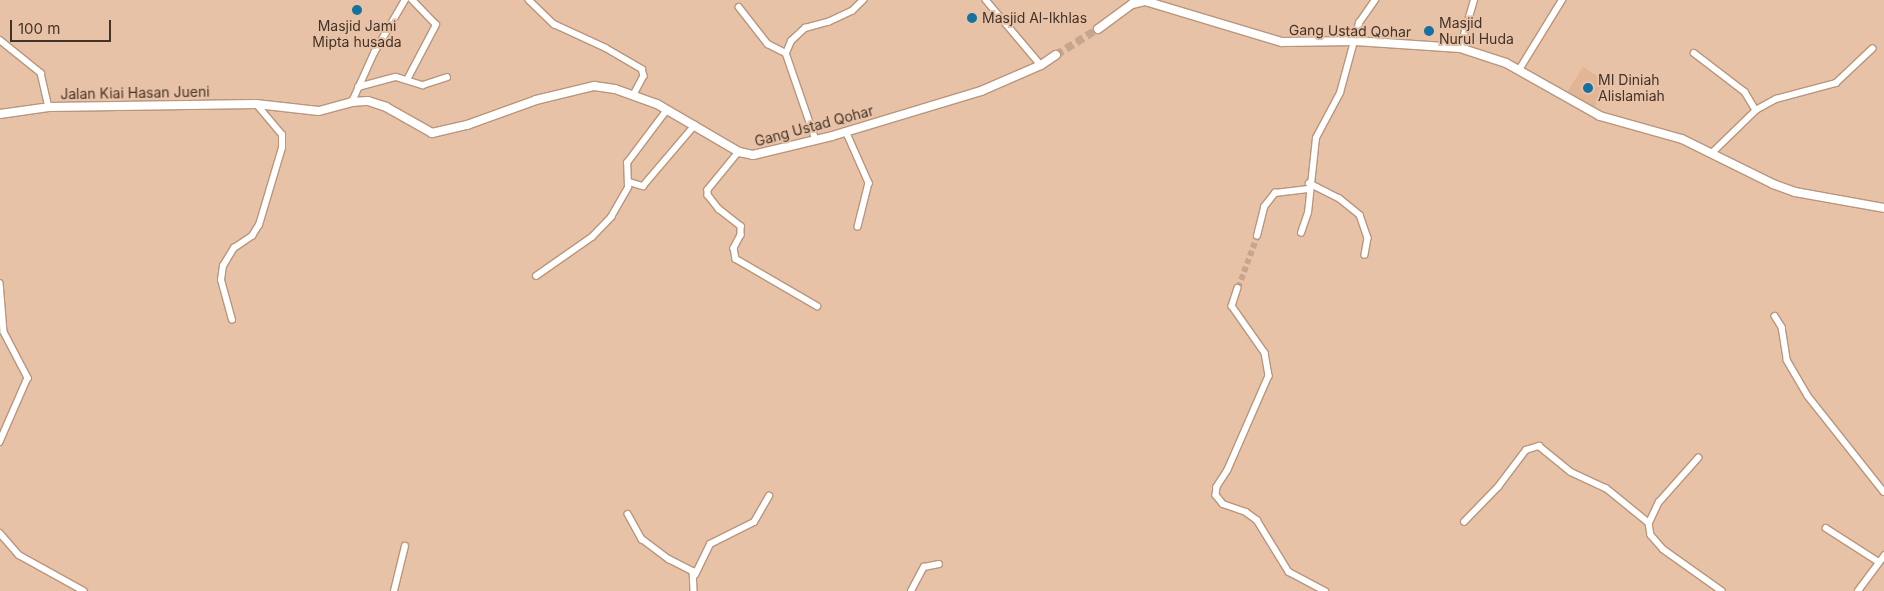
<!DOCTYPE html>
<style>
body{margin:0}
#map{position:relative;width:1884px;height:591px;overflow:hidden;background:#e8c2a7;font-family:Inter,sans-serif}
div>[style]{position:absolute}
.built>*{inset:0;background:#e1b595;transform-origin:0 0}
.minor-tunnel>*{height:5.5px;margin-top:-2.75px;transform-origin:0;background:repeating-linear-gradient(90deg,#c7a58e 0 5.5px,transparent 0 8.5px)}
.tertiary-tunnel>*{height:8px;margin-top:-4px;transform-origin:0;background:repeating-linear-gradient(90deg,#c7a58e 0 8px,transparent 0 12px)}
.roads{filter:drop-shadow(1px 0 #b9957b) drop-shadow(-1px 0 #b9957b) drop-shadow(0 1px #b9957b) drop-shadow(0 -1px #b9957b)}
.minor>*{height:5.5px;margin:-2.75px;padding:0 2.75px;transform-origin:2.75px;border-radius:2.75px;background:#fff}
.tertiary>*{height:8px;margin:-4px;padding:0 4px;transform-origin:4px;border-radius:4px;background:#fff}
.dots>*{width:14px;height:14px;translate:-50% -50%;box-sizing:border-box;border:2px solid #e8c2a7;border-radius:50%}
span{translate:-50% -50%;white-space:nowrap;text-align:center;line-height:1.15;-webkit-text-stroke:4px #e8c2a7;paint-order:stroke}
.poi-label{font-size:14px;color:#423328}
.left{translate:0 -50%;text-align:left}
.street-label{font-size:14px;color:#423328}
.scale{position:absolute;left:10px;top:20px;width:101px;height:22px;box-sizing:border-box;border:2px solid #423328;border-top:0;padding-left:6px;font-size:15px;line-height:18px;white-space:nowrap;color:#423328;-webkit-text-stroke:4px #e8c2a7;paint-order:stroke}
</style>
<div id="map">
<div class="built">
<i style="left:1583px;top:67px;width:31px;height:29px;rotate:32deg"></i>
</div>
<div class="minor-tunnel">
<i style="left:1238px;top:288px;width:55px;rotate:-69.9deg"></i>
</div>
<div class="tertiary-tunnel">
<i style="left:1056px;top:55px;width:49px;rotate:-31.8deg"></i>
</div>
<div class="roads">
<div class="minor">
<i style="left:529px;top:0;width:35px;rotate:44deg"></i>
<i style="left:554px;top:24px;width:57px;rotate:24.8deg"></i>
<i style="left:606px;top:48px;width:42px;rotate:30.3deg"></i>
<i style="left:642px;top:69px;width:7px;rotate:74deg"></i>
<i style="left:644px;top:76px;width:21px;rotate:118deg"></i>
<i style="left:986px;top:0;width:85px;rotate:49.8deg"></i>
<i style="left:739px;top:7px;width:47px;rotate:51.9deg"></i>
<i style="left:768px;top:44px;width:20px;rotate:27deg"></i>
<i style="left:786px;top:53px;width:92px;rotate:71deg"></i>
<i style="left:0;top:40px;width:53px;rotate:38.8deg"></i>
<i style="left:41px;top:73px;width:35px;rotate:77deg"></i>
<i style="left:1460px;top:48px;width:50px;rotate:-73.7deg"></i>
<i style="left:786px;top:53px;width:13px;rotate:-67deg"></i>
<i style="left:791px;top:41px;width:19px;rotate:-43deg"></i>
<i style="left:805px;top:28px;width:24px;rotate:-15deg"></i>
<i style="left:828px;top:22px;width:26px;rotate:-25deg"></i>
<i style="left:852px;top:11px;width:16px;rotate:-45deg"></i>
<i style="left:1694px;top:53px;width:64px;rotate:37.4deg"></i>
<i style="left:1745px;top:92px;width:21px;rotate:59deg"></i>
<i style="left:1519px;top:70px;width:82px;rotate:-58.4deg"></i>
<i style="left:408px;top:78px;width:60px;rotate:-62.2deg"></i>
<i style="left:436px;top:25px;width:35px;rotate:-134deg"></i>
<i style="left:358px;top:87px;width:39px;rotate:-15deg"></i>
<i style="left:396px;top:77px;width:28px;rotate:17deg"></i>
<i style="left:423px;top:85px;width:25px;rotate:-18deg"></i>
<i style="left:352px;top:102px;width:54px;rotate:-65.8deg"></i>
<i style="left:374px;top:53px;width:61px;rotate:-59.7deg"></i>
<i style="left:846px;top:131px;width:57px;rotate:66.1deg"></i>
<i style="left:869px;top:183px;width:45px;rotate:104deg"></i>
<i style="left:739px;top:152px;width:49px;rotate:129.2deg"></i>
<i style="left:708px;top:190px;width:5px;rotate:90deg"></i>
<i style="left:708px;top:195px;width:18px;rotate:52deg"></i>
<i style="left:719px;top:209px;width:28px;rotate:38deg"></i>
<i style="left:741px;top:226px;width:9px;rotate:90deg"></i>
<i style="left:741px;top:235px;width:15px;rotate:118deg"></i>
<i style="left:734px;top:248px;width:11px;rotate:80deg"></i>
<i style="left:736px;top:259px;width:94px;rotate:30.1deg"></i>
<i style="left:1712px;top:153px;width:62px;rotate:-44.3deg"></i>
<i style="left:1756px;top:110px;width:23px;rotate:-29deg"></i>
<i style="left:1776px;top:99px;width:62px;rotate:-14.9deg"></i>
<i style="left:1836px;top:83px;width:50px;rotate:-43.4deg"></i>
<i style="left:629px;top:182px;width:15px;rotate:16deg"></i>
<i style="left:643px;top:186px;width:80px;rotate:-49.6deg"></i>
<i style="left:1309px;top:183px;width:34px;rotate:27deg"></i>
<i style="left:1339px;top:198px;width:27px;rotate:39deg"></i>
<i style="left:1360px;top:215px;width:24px;rotate:71deg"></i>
<i style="left:1368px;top:238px;width:17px;rotate:100deg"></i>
<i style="left:1301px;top:233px;width:21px;rotate:-71deg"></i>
<i style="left:1308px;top:213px;width:75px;rotate:-83.9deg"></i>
<i style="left:1316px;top:138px;width:51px;rotate:-61.9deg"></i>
<i style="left:1340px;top:93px;width:73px;rotate:-74.8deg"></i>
<i style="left:1359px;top:23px;width:28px;rotate:-55deg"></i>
<i style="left:1257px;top:236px;width:30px;rotate:-76deg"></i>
<i style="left:1264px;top:207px;width:18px;rotate:-52deg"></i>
<i style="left:1275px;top:193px;width:33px;rotate:-7deg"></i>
<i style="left:536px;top:276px;width:68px;rotate:-34.9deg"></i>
<i style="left:592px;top:237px;width:28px;rotate:-46deg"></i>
<i style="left:611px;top:217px;width:34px;rotate:-60deg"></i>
<i style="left:628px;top:187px;width:24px;rotate:-92deg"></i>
<i style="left:627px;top:163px;width:66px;rotate:-53deg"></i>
<i style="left:0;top:283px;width:49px;rotate:85.3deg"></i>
<i style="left:4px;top:332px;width:52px;rotate:62.4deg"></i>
<i style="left:28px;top:378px;width:70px;rotate:113.6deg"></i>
<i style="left:1238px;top:288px;width:19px;rotate:108deg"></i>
<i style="left:1232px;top:306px;width:57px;rotate:54.9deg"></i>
<i style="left:1265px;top:353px;width:23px;rotate:80deg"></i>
<i style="left:1269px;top:376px;width:103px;rotate:113.6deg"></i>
<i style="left:1228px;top:470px;width:20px;rotate:123deg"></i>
<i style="left:1217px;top:487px;width:8px;rotate:97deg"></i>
<i style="left:1216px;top:495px;width:11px;rotate:52deg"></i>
<i style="left:1223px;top:504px;width:24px;rotate:19deg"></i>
<i style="left:1246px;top:512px;width:14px;rotate:36deg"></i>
<i style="left:1257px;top:520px;width:61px;rotate:58.4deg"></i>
<i style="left:1289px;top:572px;width:41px;rotate:27.8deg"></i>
<i style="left:1775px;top:316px;width:13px;rotate:58deg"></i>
<i style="left:1782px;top:327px;width:33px;rotate:81deg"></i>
<i style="left:1787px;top:360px;width:42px;rotate:59.7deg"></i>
<i style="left:1808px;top:396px;width:122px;rotate:51.6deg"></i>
<i style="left:232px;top:320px;width:41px;rotate:-105.4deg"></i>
<i style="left:221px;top:280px;width:14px;rotate:-82deg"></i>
<i style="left:223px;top:266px;width:21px;rotate:-59deg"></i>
<i style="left:234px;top:248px;width:22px;rotate:-34deg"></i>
<i style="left:252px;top:236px;width:13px;rotate:-58deg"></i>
<i style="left:259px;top:225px;width:80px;rotate:-73.4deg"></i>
<i style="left:282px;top:148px;width:13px;rotate:-90deg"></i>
<i style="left:282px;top:135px;width:40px;rotate:-130deg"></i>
<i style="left:628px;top:514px;width:29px;rotate:61deg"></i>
<i style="left:642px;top:539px;width:34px;rotate:37deg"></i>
<i style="left:669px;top:559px;width:27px;rotate:27deg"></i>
<i style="left:693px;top:571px;width:20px;rotate:87deg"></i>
<i style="left:1464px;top:522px;width:49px;rotate:-45.8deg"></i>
<i style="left:1498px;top:487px;width:46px;rotate:-52.9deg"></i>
<i style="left:1526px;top:450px;width:14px;rotate:-17deg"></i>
<i style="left:1539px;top:446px;width:41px;rotate:39.1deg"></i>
<i style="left:1571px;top:472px;width:38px;rotate:25deg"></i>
<i style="left:1606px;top:488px;width:55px;rotate:39.1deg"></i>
<i style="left:1649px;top:523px;width:12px;rotate:81deg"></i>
<i style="left:1651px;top:535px;width:18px;rotate:49deg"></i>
<i style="left:1663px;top:549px;width:72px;rotate:35.4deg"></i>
<i style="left:1649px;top:523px;width:23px;rotate:-65deg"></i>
<i style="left:1659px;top:502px;width:59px;rotate:-48.4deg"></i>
<i style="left:1826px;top:528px;width:63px;rotate:32.7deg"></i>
<i style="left:0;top:533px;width:29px;rotate:49deg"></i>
<i style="left:19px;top:555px;width:74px;rotate:29deg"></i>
<i style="left:695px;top:575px;width:34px;rotate:-64deg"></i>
<i style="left:710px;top:544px;width:49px;rotate:-26.6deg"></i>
<i style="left:754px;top:522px;width:30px;rotate:-60deg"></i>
<i style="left:394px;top:591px;width:46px;rotate:-76.3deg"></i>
<i style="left:911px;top:591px;width:27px;rotate:-62deg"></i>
<i style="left:924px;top:567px;width:15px;rotate:-11deg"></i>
<i style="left:1858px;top:591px;width:44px;rotate:-53.4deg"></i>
</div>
<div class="tertiary">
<i style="left:1098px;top:29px;width:42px;rotate:-36.3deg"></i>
<i style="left:1132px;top:4px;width:13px;rotate:-13deg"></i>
<i style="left:1145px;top:1px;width:143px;rotate:16.7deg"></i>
<i style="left:1282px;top:42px;width:73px;rotate:-0.8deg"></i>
<i style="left:1355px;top:41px;width:105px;rotate:3.8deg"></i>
<i style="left:1460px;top:48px;width:48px;rotate:18.1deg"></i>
<i style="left:1506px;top:63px;width:108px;rotate:29.4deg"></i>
<i style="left:1600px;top:116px;width:85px;rotate:15.7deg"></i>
<i style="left:1682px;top:139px;width:102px;rotate:26.3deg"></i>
<i style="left:1773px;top:184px;width:23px;rotate:20deg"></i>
<i style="left:1795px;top:192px;width:90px;rotate:10.2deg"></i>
<i style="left:0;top:114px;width:49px;rotate:-8.1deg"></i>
<i style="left:49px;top:107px;width:207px;rotate:-0.8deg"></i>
<i style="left:256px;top:104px;width:63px;rotate:6.3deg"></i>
<i style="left:319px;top:111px;width:34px;rotate:-15deg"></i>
<i style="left:352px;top:102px;width:16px;rotate:-4deg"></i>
<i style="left:368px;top:101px;width:19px;rotate:18deg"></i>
<i style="left:386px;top:107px;width:53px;rotate:29.5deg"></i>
<i style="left:432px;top:133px;width:36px;rotate:-13deg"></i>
<i style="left:467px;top:125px;width:73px;rotate:-19.9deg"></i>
<i style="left:536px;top:100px;width:60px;rotate:-13.6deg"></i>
<i style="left:594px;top:86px;width:21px;rotate:8deg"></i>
<i style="left:615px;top:89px;width:45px;rotate:19.7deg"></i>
<i style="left:657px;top:104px;width:95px;rotate:30.3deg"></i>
<i style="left:739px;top:152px;width:14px;rotate:12deg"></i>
<i style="left:753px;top:155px;width:81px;rotate:-13.5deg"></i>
<i style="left:832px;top:136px;width:156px;rotate:-16.8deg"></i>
<i style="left:981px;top:91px;width:65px;rotate:-23.4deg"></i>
<i style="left:1041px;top:65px;width:18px;rotate:-34deg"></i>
</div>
</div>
<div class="dots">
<i style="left:357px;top:10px;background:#1571a0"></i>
<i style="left:972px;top:18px;background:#1571a0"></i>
<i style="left:1429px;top:31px;background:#1571a0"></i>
<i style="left:1588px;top:88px;background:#1571a0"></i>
</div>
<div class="poi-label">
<span class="left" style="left:982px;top:18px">Masjid Al-Ikhlas</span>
<span class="left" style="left:1439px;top:31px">Masjid<br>Nurul Huda</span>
<span style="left:357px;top:34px">Masjid Jami<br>Mipta husada</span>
<span class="left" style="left:1598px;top:88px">MI Diniah<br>Alislamiah</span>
</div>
<div class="street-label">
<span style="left:1350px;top:31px;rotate:1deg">Gang Ustad Qohar</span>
<span style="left:135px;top:93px;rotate:-1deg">Jalan Kiai Hasan Jueni</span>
<span style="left:814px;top:126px;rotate:-15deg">Gang Ustad Qohar</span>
</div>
<div class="scale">100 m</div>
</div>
